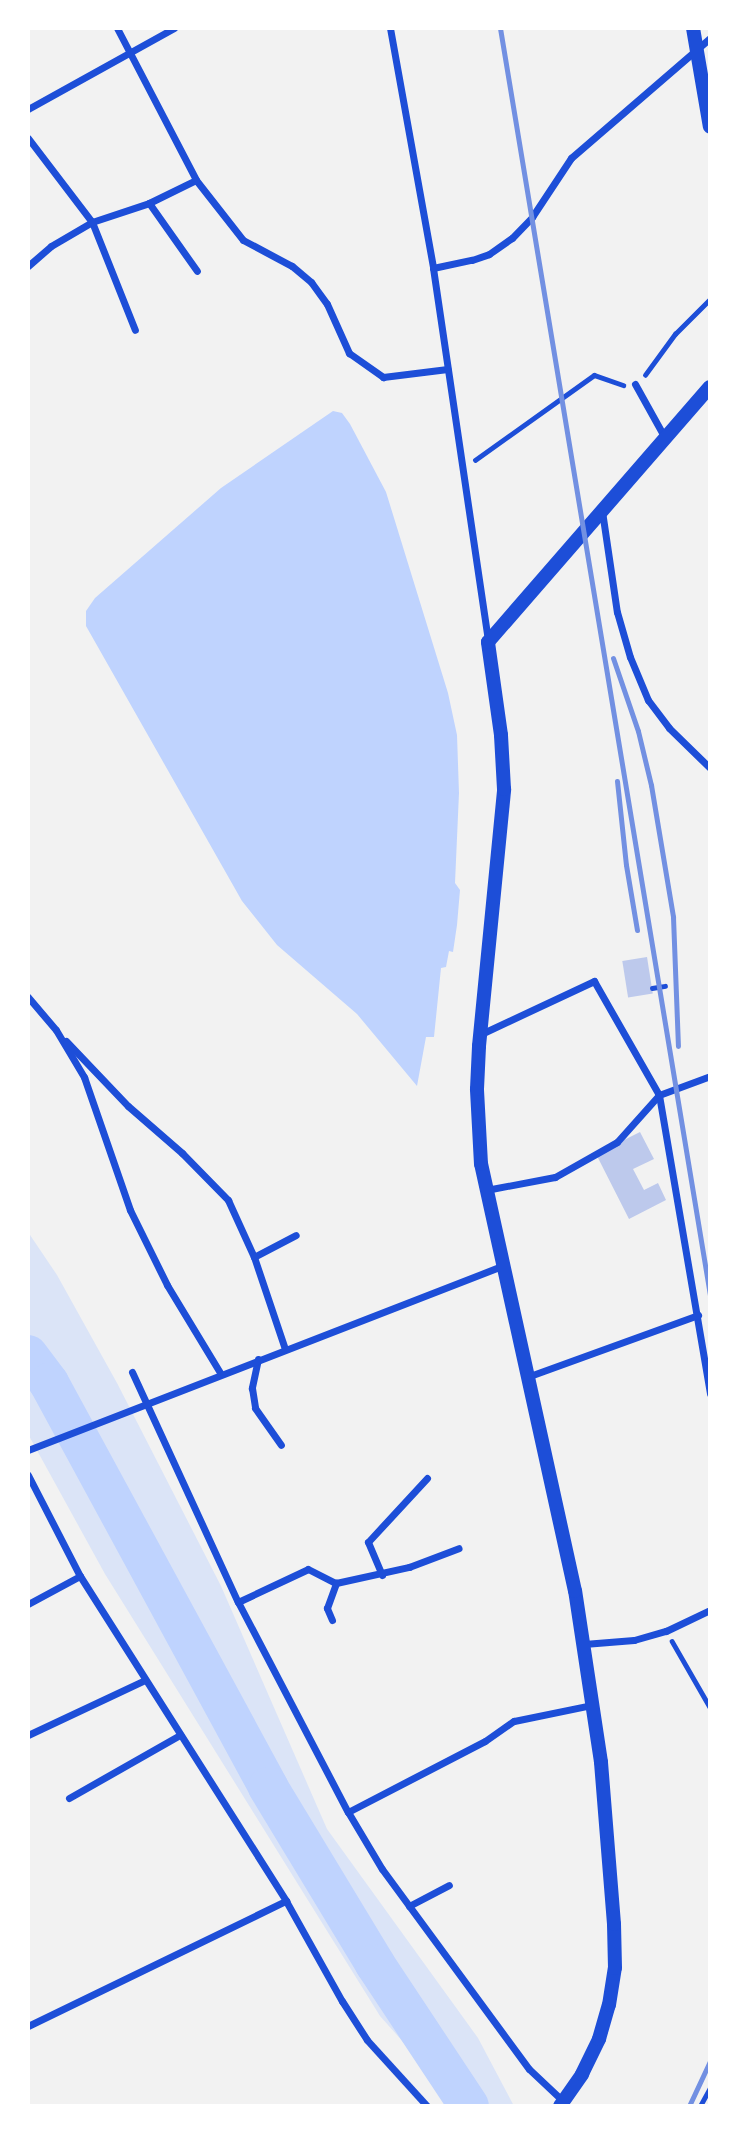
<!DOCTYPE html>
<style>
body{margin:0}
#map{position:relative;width:738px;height:2134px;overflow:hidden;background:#f2f2f2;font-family:"PT Sans Narrow",sans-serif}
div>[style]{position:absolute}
.green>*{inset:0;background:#dbe4f7}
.water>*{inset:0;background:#bfd3fe}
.river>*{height:40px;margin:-20px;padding:0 20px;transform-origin:20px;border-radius:20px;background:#bfd3fe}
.building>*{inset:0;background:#bdc9ec;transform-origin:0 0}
.path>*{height:4.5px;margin:-2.25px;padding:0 2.25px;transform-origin:2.25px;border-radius:2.25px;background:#1d4ed8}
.minor>*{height:7px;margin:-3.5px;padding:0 3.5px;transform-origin:3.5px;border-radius:3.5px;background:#1d4ed8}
.secondary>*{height:14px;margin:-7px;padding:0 7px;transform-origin:7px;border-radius:7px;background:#1d4ed8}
.rail>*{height:5px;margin:-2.5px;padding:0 2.5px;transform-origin:2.5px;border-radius:2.5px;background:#7290e2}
span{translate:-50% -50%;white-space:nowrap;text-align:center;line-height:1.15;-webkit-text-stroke:5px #fff;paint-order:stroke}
.frame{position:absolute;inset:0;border:30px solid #fff;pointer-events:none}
</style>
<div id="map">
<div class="green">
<i style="clip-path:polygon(28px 1232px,57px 1275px,117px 1383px,221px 1586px,327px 1829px,478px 2038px,514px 2106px,460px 2106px,380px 2016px,105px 1574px,28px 1434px)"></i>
</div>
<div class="water">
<i style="clip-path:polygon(333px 411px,342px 413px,350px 424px,386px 492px,448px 693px,457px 735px,459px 793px,455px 883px,460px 890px,457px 925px,453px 952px,449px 951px,446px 967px,441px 968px,434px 1037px,426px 1037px,417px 1086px,357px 1014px,277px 945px,242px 901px,86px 626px,86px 611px,95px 598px,221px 488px)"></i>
</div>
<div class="river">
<i style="left:28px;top:1355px;width:35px;rotate:53deg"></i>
<i style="left:49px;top:1383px;width:460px;rotate:61.5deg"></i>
<i style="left:268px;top:1787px;width:207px;rotate:58.8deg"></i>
<i style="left:375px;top:1964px;width:170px;rotate:56.5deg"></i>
</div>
<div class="building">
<i style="left:647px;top:957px;width:37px;height:25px;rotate:81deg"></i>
<i style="clip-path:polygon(640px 1132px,654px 1159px,633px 1169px,644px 1190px,658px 1183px,666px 1200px,629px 1219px,596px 1154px)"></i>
</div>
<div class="path">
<i style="left:645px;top:375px;width:51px;rotate:-53.8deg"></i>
<i style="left:675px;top:334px;width:49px;rotate:-45deg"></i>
<i style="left:475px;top:460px;width:146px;rotate:-35.5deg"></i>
<i style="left:594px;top:375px;width:31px;rotate:19deg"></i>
<i style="left:652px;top:988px;width:13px;rotate:-9deg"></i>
<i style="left:672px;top:1641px;width:76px;rotate:60.1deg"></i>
<i style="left:700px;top:2106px;width:21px;rotate:-61deg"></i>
</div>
<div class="minor">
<i style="left:117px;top:28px;width:171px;rotate:62.5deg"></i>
<i style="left:196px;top:180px;width:76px;rotate:51.9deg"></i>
<i style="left:243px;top:240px;width:55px;rotate:28deg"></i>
<i style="left:292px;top:266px;width:25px;rotate:40deg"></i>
<i style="left:311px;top:282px;width:27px;rotate:54deg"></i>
<i style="left:327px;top:304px;width:54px;rotate:65.8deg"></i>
<i style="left:349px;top:353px;width:42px;rotate:35.2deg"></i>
<i style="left:383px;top:377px;width:65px;rotate:-7deg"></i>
<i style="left:390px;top:28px;width:244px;rotate:79.8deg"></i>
<i style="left:433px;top:268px;width:377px;rotate:81.6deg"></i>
<i style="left:28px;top:109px;width:167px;rotate:-29deg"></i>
<i style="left:28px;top:138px;width:106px;rotate:52.7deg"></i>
<i style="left:92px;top:222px;width:116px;rotate:68.3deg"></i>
<i style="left:149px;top:203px;width:83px;rotate:54.8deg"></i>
<i style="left:28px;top:266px;width:30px;rotate:-41deg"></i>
<i style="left:51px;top:246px;width:48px;rotate:-30.3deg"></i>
<i style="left:92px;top:222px;width:60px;rotate:-18.4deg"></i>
<i style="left:149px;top:203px;width:52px;rotate:-26.1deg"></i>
<i style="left:433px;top:268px;width:40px;rotate:-12deg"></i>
<i style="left:472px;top:260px;width:18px;rotate:-19deg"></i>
<i style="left:489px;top:254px;width:28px;rotate:-35deg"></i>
<i style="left:512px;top:238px;width:29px;rotate:-46deg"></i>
<i style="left:532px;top:217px;width:71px;rotate:-56.5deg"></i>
<i style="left:571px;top:158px;width:184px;rotate:-40.8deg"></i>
<i style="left:635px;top:384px;width:62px;rotate:60.9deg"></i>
<i style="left:602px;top:511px;width:102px;rotate:81.6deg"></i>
<i style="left:617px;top:612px;width:47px;rotate:73.9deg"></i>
<i style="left:630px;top:657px;width:47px;rotate:67.3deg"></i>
<i style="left:648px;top:700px;width:35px;rotate:53deg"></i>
<i style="left:669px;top:728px;width:57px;rotate:44.3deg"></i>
<i style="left:28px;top:997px;width:43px;rotate:49.7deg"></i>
<i style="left:56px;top:1030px;width:55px;rotate:59.2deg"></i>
<i style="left:84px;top:1077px;width:141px;rotate:70.9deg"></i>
<i style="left:130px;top:1210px;width:84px;rotate:63.7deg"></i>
<i style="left:167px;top:1285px;width:104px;rotate:58.8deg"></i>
<i style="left:481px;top:1034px;width:125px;rotate:-25.1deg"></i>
<i style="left:594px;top:981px;width:131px;rotate:60.3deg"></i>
<i style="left:659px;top:1095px;width:303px;rotate:80.3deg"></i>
<i style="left:66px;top:1041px;width:90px;rotate:46.4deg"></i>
<i style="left:128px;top:1106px;width:72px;rotate:41deg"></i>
<i style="left:182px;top:1153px;width:66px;rotate:45.6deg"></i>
<i style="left:228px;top:1200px;width:63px;rotate:65.5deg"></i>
<i style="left:254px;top:1257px;width:97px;rotate:71.4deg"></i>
<i style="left:486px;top:1190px;width:70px;rotate:-10.7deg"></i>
<i style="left:555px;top:1177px;width:71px;rotate:-29.4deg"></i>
<i style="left:617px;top:1142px;width:63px;rotate:-48.2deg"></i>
<i style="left:659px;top:1095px;width:54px;rotate:-20.4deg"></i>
<i style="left:254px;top:1257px;width:47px;rotate:-27.6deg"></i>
<i style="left:258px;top:1359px;width:30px;rotate:102deg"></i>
<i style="left:252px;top:1388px;width:20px;rotate:81deg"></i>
<i style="left:255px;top:1408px;width:45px;rotate:54.9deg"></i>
<i style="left:132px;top:1372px;width:253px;rotate:65.3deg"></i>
<i style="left:238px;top:1602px;width:237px;rotate:62.4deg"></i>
<i style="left:348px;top:1812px;width:66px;rotate:59.2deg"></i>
<i style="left:382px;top:1869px;width:248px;rotate:53.7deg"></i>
<i style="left:529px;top:2069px;width:47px;rotate:43.3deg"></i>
<i style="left:527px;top:1377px;width:182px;rotate:-19.9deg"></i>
<i style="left:28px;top:1450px;width:508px;rotate:-21.22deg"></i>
<i style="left:28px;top:1475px;width:114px;rotate:62.8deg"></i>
<i style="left:80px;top:1576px;width:385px;rotate:57.6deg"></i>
<i style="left:286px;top:1901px;width:115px;rotate:60.8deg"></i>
<i style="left:342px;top:2001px;width:46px;rotate:57.3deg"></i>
<i style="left:367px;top:2040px;width:89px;rotate:47.7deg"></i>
<i style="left:382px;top:1575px;width:36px;rotate:-113deg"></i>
<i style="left:368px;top:1542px;width:87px;rotate:-47.3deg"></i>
<i style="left:238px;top:1602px;width:77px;rotate:-25.2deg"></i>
<i style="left:308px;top:1569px;width:31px;rotate:27deg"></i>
<i style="left:336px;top:1583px;width:75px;rotate:-12.4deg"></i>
<i style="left:409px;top:1567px;width:53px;rotate:-20.8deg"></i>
<i style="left:28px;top:1604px;width:59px;rotate:-28.3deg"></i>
<i style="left:332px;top:1620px;width:13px;rotate:-113deg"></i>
<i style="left:327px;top:1608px;width:27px;rotate:-70deg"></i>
<i style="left:584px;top:1644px;width:50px;rotate:-4.6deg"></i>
<i style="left:634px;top:1640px;width:33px;rotate:-16deg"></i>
<i style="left:666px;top:1631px;width:49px;rotate:-25.5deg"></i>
<i style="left:28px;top:1735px;width:129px;rotate:-25.2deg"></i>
<i style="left:69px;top:1798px;width:128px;rotate:-29.6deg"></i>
<i style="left:348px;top:1812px;width:154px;rotate:-27.4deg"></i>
<i style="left:485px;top:1741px;width:35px;rotate:-35deg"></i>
<i style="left:514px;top:1721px;width:80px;rotate:-11.6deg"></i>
<i style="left:409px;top:1906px;width:45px;rotate:-27.7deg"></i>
<i style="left:28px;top:2026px;width:287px;rotate:-25.9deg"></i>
</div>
<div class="secondary">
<i style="left:693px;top:28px;width:100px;rotate:80.3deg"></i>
<i style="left:560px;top:2106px;width:39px;rotate:-55deg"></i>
<i style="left:582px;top:2074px;width:39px;rotate:-64deg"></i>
<i style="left:599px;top:2039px;width:35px;rotate:-74deg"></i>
<i style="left:609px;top:2005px;width:37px;rotate:-81deg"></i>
<i style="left:615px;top:1968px;width:44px;rotate:-91.3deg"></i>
<i style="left:614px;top:1924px;width:163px;rotate:-94.6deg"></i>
<i style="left:601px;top:1762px;width:173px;rotate:-98.6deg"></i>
<i style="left:575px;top:1591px;width:437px;rotate:-102.4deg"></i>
<i style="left:481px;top:1164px;width:75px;rotate:-93.1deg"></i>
<i style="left:477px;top:1089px;width:43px;rotate:-87.3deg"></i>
<i style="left:479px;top:1046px;width:258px;rotate:-84.4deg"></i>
<i style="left:504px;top:789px;width:54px;rotate:-93.2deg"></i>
<i style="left:501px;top:735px;width:94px;rotate:-98deg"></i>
<i style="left:488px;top:642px;width:338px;rotate:-49deg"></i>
</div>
<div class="rail">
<i style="left:500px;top:28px;width:1284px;rotate:80.59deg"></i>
<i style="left:613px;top:658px;width:77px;rotate:71.1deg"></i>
<i style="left:638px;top:731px;width:56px;rotate:76.5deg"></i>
<i style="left:651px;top:785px;width:134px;rotate:80.5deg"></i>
<i style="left:673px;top:917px;width:129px;rotate:87.8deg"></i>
<i style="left:617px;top:781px;width:84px;rotate:83.9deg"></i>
<i style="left:626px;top:865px;width:66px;rotate:80.4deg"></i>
<i style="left:689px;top:2106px;width:50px;rotate:-65deg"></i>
</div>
<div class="frame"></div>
</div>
